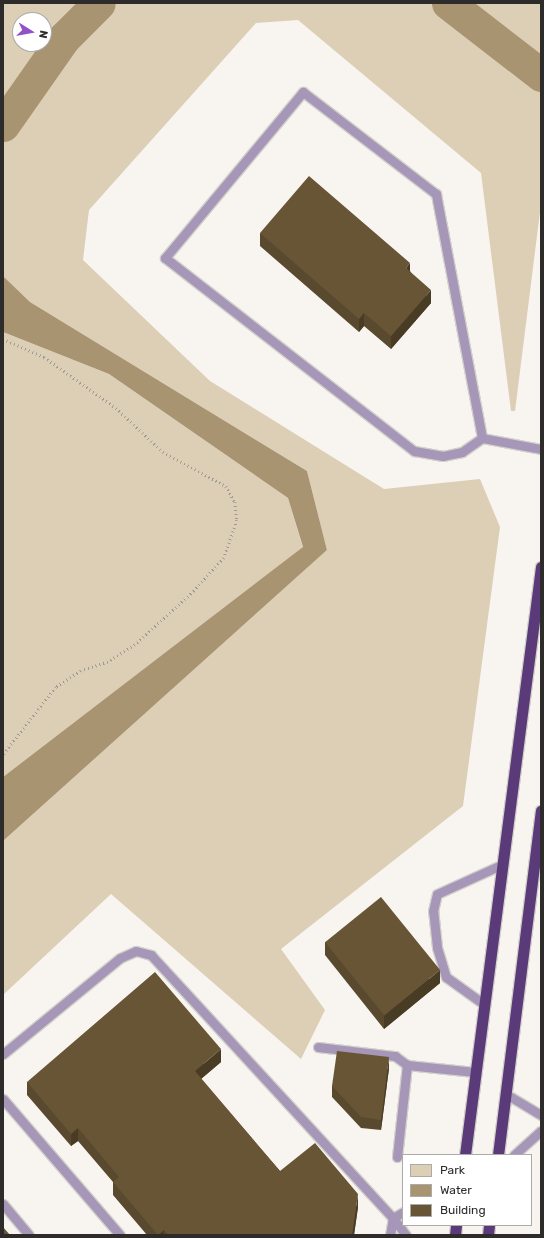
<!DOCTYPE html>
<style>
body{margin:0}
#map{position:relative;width:544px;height:1238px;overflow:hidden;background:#f8f5f0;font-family:Rubik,sans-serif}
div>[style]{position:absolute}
.green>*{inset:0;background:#ddceb6}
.water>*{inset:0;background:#a99472}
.river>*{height:33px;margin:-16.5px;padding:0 16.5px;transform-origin:16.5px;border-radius:16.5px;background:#a99472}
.path>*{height:2.5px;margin-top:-1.25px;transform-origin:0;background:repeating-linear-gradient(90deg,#9d9b97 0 1px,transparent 0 4px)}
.roads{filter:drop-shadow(1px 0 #d3d1cc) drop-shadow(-1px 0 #d3d1cc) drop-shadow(0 1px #d3d1cc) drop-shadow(0 -1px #d3d1cc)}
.service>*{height:9px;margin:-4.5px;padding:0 4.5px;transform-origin:4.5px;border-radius:4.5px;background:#a696b8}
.trunk>*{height:11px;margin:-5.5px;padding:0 5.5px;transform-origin:5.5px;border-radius:5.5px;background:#5a3a78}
.wall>*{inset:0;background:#59492e}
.shaded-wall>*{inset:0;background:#493c25}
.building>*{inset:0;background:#685535;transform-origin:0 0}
span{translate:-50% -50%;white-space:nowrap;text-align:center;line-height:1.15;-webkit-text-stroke:4px #fff;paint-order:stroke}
.frame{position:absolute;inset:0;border:4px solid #2d2c2a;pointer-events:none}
.legend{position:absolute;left:402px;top:1154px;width:130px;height:72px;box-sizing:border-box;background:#fff;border:1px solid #ababaa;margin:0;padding:5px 7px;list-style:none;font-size:12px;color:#2d2c2a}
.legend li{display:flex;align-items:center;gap:8px;height:20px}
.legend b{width:20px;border:1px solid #ababaa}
.north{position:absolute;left:12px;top:12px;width:40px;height:40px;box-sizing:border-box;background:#fff;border:1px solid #ababaa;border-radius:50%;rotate:101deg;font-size:11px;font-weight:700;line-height:16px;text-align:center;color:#2d2c2a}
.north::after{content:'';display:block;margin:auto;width:14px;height:18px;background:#9152c7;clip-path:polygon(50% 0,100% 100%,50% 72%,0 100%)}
</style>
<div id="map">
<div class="green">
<i style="clip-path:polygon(evenodd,3px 3px,541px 3px,541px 204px,515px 411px,511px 411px,481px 173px,298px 20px,256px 23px,89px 210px,83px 260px,210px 381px,384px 489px,480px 479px,500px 527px,463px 806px,281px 949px,325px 1010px,301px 1059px,111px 894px,3px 995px,3px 841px,327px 550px,307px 471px,30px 302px,3px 276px,3px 3px,20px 20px,44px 20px,44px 44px,20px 44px,20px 20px)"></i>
<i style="clip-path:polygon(3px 332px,109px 374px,288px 498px,303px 548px,3px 777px)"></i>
</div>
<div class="water">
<i style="clip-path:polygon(3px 276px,30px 302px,307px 471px,327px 550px,3px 841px,3px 777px,303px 547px,288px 498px,109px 374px,3px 332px)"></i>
</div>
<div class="river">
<i style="left:448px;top:3px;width:118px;rotate:37.7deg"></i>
<i style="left:3px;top:125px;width:106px;rotate:-55deg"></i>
<i style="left:64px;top:38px;width:49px;rotate:-45deg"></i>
</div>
<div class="path">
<i style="left:3px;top:339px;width:45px;rotate:23.7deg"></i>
<i style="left:44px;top:357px;width:88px;rotate:35.3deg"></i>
<i style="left:116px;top:408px;width:64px;rotate:43.1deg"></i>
<i style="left:163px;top:452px;width:72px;rotate:28.4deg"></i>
<i style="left:226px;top:486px;width:18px;rotate:61deg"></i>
<i style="left:235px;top:502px;width:18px;rotate:84deg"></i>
<i style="left:237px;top:520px;width:40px;rotate:108.9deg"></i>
<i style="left:224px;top:558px;width:45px;rotate:132.3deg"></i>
<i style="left:194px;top:591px;width:80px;rotate:137.5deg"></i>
<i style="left:135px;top:645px;width:32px;rotate:148deg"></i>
<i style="left:108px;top:662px;width:28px;rotate:162deg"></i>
<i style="left:81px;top:671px;width:30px;rotate:147deg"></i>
<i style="left:56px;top:687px;width:86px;rotate:127.9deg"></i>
</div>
<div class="roads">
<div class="service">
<i style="left:482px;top:438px;width:24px;rotate:145deg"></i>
<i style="left:462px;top:452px;width:19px;rotate:168deg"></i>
<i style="left:443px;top:456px;width:29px;rotate:-170deg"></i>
<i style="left:414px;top:451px;width:315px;rotate:-142.2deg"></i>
<i style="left:165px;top:258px;width:216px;rotate:-50.3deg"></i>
<i style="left:303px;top:92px;width:168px;rotate:37.5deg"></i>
<i style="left:436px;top:194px;width:248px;rotate:79.3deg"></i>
<i style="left:482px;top:438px;width:60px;rotate:10.6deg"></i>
<i style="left:485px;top:1005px;width:48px;rotate:-144.3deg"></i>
<i style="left:446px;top:977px;width:31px;rotate:-107deg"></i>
<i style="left:437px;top:947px;width:36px;rotate:-96deg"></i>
<i style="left:433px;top:911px;width:17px;rotate:-77deg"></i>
<i style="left:437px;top:894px;width:72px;rotate:-24.4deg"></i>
<i style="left:318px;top:1047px;width:78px;rotate:6.7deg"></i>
<i style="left:395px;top:1056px;width:15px;rotate:37deg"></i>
<i style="left:3px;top:1054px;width:151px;rotate:-39.4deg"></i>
<i style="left:120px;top:958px;width:17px;rotate:-24deg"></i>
<i style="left:136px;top:951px;width:16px;rotate:15deg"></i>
<i style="left:151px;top:955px;width:357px;rotate:47.4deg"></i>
<i style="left:393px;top:1218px;width:17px;rotate:100deg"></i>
<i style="left:506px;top:1094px;width:41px;rotate:31deg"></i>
<i style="left:3px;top:1099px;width:179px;rotate:49.3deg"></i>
<i style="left:514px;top:1155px;width:36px;rotate:-42deg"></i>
<i style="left:397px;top:1157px;width:93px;rotate:-83.8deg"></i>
<i style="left:407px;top:1065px;width:68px;rotate:5.9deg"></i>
<i style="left:3px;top:1204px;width:40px;rotate:50deg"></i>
<i style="left:403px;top:1212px;width:12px;rotate:149deg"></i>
<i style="left:393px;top:1218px;width:21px;rotate:53deg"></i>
</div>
<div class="trunk">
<i style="left:465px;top:1155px;width:593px;rotate:-82.64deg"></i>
<i style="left:498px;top:1155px;width:347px;rotate:-82.9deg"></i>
<i style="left:455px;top:1235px;width:10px;rotate:-84deg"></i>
<i style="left:488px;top:1235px;width:10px;rotate:-84deg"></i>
</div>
</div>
<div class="wall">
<i style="clip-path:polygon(260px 233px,410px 271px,431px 303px,391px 349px,364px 326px,359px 332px,260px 246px)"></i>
<i style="clip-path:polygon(325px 942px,440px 983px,384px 1029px,325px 955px)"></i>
<i style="clip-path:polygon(221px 1062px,201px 1079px,280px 1171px,358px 1207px,354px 1235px,147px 1235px,113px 1195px,113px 1182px,78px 1141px,71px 1146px,27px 1095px,27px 1082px)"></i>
<i style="clip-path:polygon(389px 1068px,381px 1130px,361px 1128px,332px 1097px,332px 1086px)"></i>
</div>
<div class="shaded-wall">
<i style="clip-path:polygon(410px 263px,410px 276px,406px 268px)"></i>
<i style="clip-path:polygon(431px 290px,431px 303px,391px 349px,391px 336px)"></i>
<i style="clip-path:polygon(364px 313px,364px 326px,359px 332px,359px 319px)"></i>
<i style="clip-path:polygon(440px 970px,440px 983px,384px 1029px,384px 1016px)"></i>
<i style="clip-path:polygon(221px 1049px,221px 1062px,195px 1084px,195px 1071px)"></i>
<i style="clip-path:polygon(389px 1057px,389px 1068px,381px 1130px,381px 1120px)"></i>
<i style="clip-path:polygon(78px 1128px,78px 1141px,71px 1146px,71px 1134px)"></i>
<i style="clip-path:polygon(358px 1194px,358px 1207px,354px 1235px,352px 1235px)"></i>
<i style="clip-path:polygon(164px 1230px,164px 1235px,158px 1235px)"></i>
</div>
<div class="building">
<i style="clip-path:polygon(309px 176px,410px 263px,406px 268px,431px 290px,391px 336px,364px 313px,359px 319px,260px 233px)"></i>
<i style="left:381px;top:897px;width:94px;height:72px;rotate:51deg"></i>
<i style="clip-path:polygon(155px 972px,221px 1049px,195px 1071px,280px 1171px,315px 1143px,358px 1194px,352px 1235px,169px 1235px,164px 1230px,158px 1235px,113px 1182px,119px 1177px,78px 1128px,71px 1134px,27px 1082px)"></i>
<i style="clip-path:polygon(337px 1051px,389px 1057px,381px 1120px,361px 1117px,332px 1086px)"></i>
<i style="clip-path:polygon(3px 1227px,10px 1235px,3px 1235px)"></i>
</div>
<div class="frame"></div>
<ul class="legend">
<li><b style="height:11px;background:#ddceb6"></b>Park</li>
<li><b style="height:11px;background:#a99472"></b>Water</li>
<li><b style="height:11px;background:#685535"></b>Building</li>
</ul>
<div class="north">N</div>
</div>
